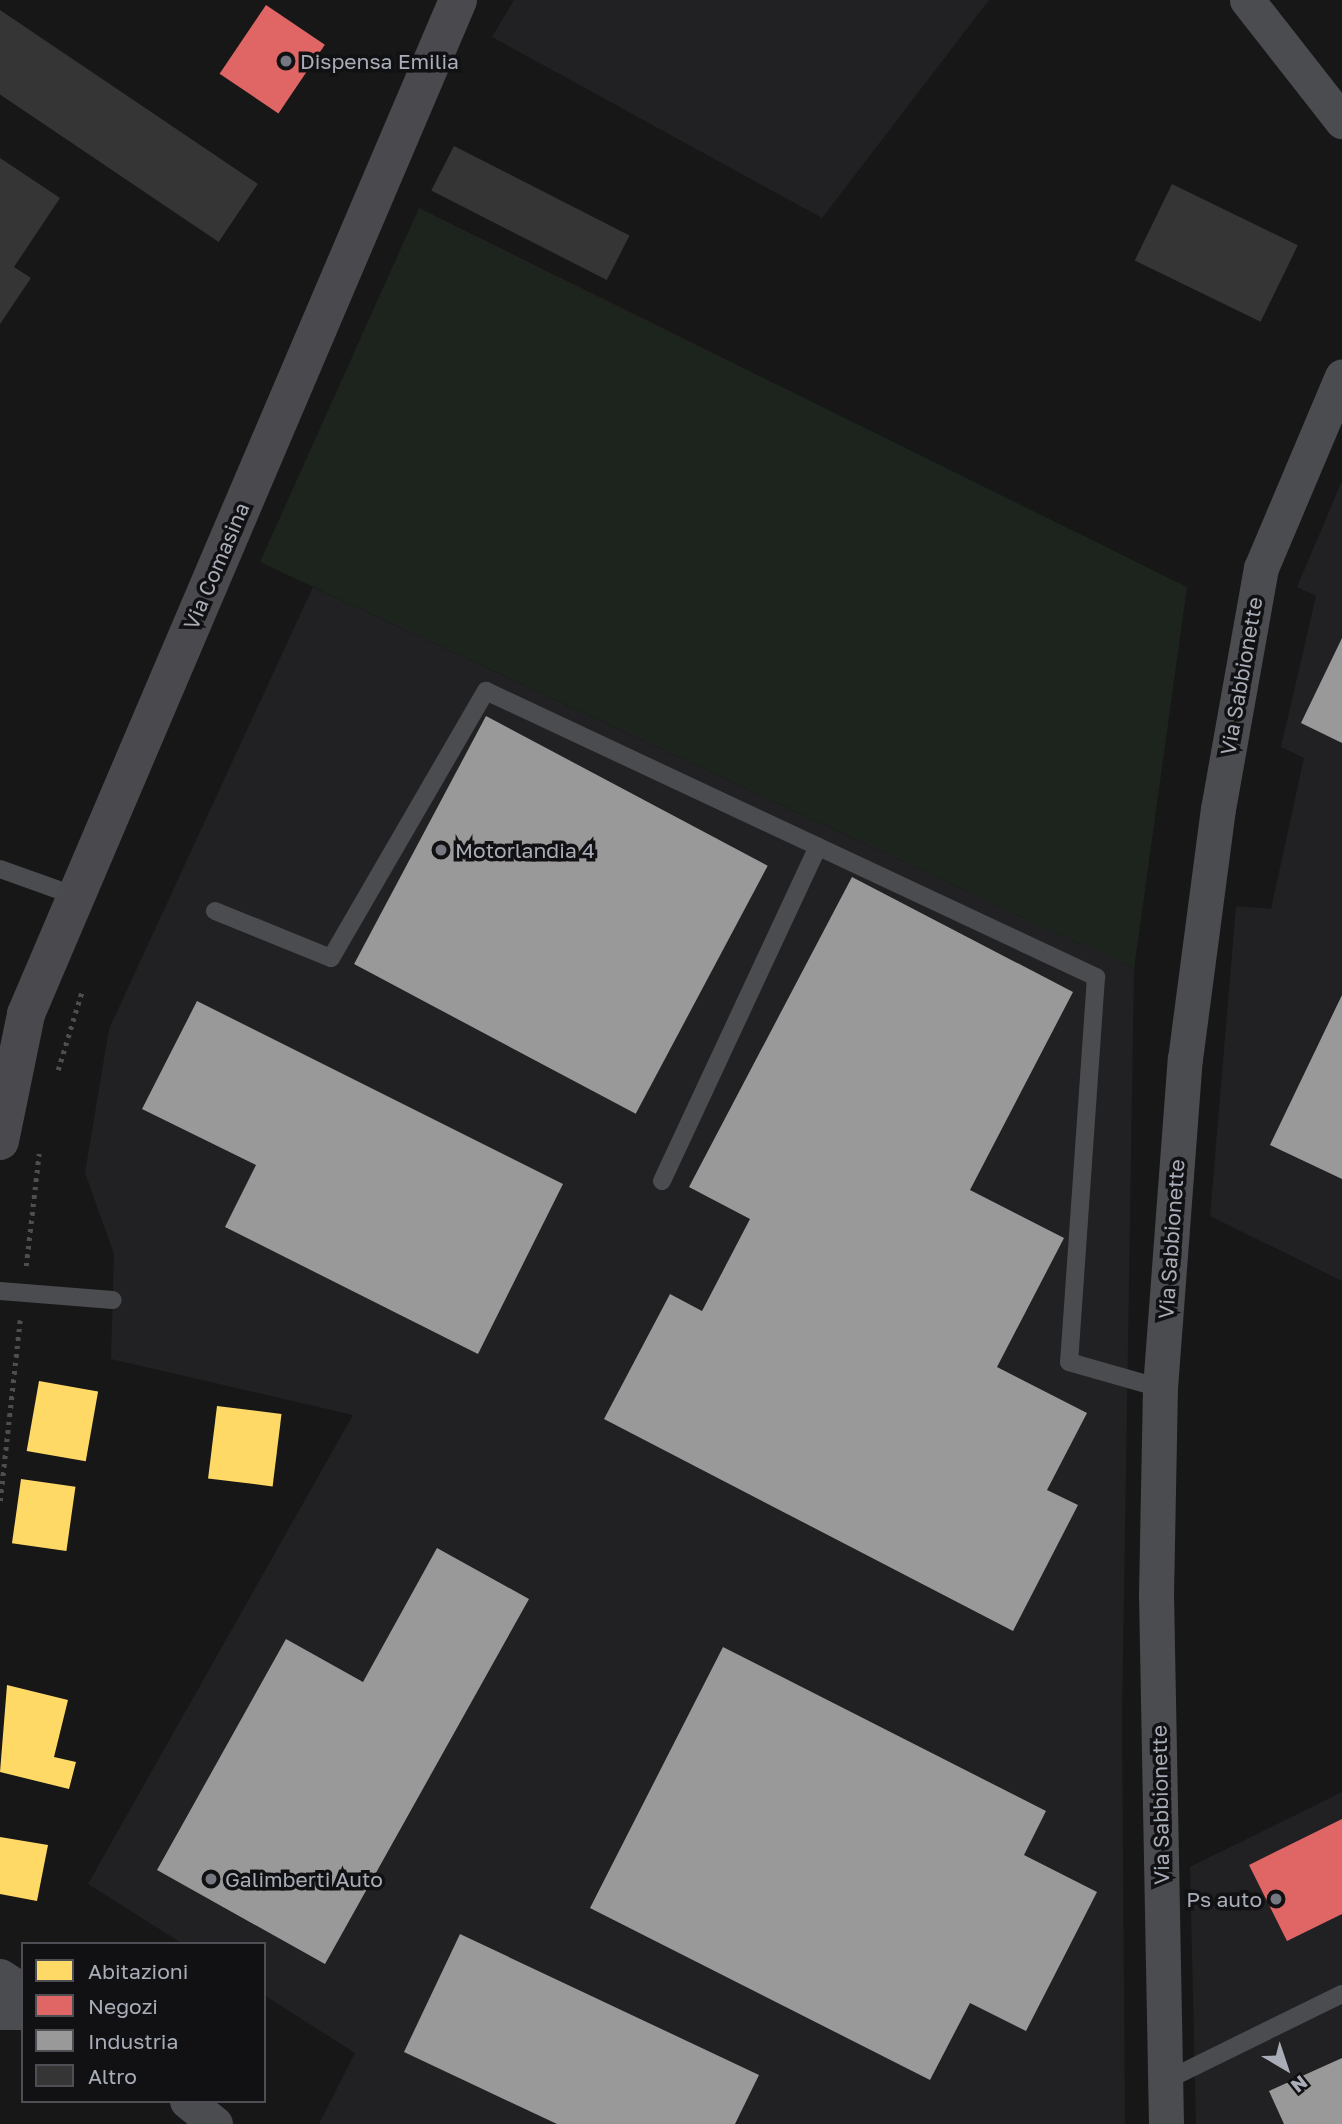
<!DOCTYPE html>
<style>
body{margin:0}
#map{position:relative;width:1342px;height:2124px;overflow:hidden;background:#171717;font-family:"Golos Text",sans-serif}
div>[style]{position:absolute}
.built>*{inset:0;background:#212123}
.green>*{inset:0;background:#1d241e}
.homes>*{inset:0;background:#ffd966;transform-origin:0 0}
.shops>*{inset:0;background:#e06666;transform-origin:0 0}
.industry>*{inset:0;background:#999;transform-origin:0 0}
.building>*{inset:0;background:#353536;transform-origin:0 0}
.path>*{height:4.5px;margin-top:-2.25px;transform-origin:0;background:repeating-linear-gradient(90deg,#4d4e52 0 3.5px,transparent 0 8.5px)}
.service>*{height:18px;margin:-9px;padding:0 9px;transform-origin:9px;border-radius:9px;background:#4b4c50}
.minor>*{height:35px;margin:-17.5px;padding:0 17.5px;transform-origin:17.5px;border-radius:17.5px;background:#4b4c50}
.secondary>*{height:38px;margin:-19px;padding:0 19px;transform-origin:19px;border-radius:19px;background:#4a4a4e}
.dots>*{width:19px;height:19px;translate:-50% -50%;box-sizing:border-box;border:4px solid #111113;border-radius:50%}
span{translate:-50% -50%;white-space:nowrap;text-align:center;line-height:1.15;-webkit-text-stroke:7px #111113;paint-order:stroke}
.poi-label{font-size:21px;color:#a8adb8}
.left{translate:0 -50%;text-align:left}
.right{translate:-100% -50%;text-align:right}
.street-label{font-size:21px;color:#a8adb8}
.legend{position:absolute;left:21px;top:1942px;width:245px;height:161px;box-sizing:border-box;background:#111113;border:2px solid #4d4f55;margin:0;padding:9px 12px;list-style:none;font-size:21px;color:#a8adb8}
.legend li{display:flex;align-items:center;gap:14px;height:35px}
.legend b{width:35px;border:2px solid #4d4f55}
.north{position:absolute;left:1251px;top:2033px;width:70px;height:70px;-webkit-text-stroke:5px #111113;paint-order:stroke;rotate:141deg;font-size:19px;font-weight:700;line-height:28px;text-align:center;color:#a8adb8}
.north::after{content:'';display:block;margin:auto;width:24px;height:32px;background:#a8adb8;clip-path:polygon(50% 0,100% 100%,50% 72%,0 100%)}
</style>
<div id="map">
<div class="built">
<i style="clip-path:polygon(514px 0,989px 0,822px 218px,492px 37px)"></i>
<i style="clip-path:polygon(1342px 481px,1342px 1281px,1210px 1216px,1236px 906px,1271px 909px,1304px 758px,1281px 747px,1316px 596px,1297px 587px)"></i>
<i style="clip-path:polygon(313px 587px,1134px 969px,1122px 1719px,1125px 2124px,319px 2124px,355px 2053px,264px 1995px,264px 1944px,183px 1944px,88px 1884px,353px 1415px,111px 1359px,114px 1254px,85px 1173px,109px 1029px)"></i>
<i style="clip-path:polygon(1342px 1792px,1342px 2124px,1196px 2124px,1190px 1867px)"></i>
</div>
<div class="green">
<i style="clip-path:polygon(419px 208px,1187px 587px,1134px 969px,260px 562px)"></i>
</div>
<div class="homes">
<i style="left:39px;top:1381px;width:60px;height:71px;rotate:10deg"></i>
<i style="left:217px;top:1406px;width:65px;height:73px;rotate:7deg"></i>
<i style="left:21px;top:1479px;width:55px;height:65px;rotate:8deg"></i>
<i style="clip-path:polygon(7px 1685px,68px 1700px,54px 1757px,76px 1762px,69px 1789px,0 1772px)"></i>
<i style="clip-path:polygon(0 1837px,48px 1845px,37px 1901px,0 1894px)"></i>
</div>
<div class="shops">
<i style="left:266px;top:5px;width:71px;height:83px;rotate:34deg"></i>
<i style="clip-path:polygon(1342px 1819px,1342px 1914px,1287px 1941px,1249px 1865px)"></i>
</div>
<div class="industry">
<i style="clip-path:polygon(1342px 638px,1342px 743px,1301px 723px)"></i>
<i style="left:486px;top:716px;width:319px;height:281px;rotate:28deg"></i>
<i style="clip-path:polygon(852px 877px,1073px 992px,970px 1190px,1064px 1238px,997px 1367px,1087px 1413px,1047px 1490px,1078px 1505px,1013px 1631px,604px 1419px,670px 1294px,702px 1311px,750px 1219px,689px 1187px)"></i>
<i style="clip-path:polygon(1342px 995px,1342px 1179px,1270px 1145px)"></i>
<i style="clip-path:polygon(197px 1001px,563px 1184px,478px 1354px,225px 1227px,256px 1165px,142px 1109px)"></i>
<i style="clip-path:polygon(437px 1548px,529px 1599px,325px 1964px,157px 1870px,286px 1639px,363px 1682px)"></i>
<i style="clip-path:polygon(723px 1647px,1046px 1811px,1024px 1855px,1097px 1892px,1026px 2031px,970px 2003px,930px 2080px,590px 1908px)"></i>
<i style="clip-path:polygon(460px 1934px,759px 2075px,735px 2124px,557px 2124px,404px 2052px)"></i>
<i style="clip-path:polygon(1342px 2058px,1342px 2124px,1284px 2124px,1269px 2091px)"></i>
</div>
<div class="building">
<i style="left:0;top:10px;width:311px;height:70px;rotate:34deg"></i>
<i style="left:454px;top:146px;width:197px;height:50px;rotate:27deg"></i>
<i style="clip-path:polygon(0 158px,60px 198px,14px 267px,31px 278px,0 324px)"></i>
<i style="left:1172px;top:184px;width:140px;height:85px;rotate:26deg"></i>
</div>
<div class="path">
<i style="left:58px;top:1070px;width:83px;rotate:-73.1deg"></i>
<i style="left:26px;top:1266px;width:113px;rotate:-83.4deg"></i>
<i style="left:0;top:1501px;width:182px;rotate:-83.7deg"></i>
</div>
<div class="service">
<i style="left:0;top:869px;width:81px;rotate:19.6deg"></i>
<i style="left:215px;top:911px;width:125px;rotate:22.1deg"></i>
<i style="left:331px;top:958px;width:309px;rotate:-59.9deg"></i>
<i style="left:486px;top:691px;width:674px;rotate:25.12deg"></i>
<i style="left:1096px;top:977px;width:386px;rotate:94deg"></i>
<i style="left:1069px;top:1362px;width:95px;rotate:15.9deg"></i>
<i style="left:662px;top:1181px;width:369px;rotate:-65deg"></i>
<i style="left:0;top:1291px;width:113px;rotate:4.6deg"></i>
<i style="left:1165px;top:2081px;width:197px;rotate:-26.2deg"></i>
</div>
<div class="minor">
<i style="left:1247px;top:0;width:154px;rotate:51.9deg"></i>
<i style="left:0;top:1976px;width:27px;rotate:33deg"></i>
<i style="left:0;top:2012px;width:23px"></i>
<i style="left:187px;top:2101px;width:36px;rotate:39deg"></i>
<i style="left:1166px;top:2124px;width:529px;rotate:-91.08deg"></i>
<i style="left:1156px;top:1595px;width:207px;rotate:-88.9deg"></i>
<i style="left:1160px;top:1388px;width:330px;rotate:-85.7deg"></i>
<i style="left:1185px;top:1059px;width:252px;rotate:-82.5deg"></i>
<i style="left:1218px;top:809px;width:245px;rotate:-79.9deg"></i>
<i style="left:1261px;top:568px;width:208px;rotate:-67.1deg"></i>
</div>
<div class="secondary">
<i style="left:0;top:1141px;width:130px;rotate:-78.4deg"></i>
<i style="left:26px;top:1014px;width:1102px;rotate:-66.92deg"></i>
</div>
<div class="dots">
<i style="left:286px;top:61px;background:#757880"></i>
<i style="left:441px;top:850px;background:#757880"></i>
<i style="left:211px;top:1879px;background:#757880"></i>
<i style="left:1276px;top:1899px;background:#757880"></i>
</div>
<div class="poi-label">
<span class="left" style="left:300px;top:61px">Dispensa Emilia</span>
<span class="left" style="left:455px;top:850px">Motorlandia 4</span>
<span class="left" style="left:225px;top:1879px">Galimberti Auto</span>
<span class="right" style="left:1262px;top:1899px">Ps auto</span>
</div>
<div class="street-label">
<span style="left:216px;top:566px;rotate:-67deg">Via Comasina</span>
<span style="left:1241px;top:676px;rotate:-80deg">Via Sabbionette</span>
<span style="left:1171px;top:1239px;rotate:-86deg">Via Sabbionette</span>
<span style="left:1160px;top:1805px;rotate:-91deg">Via Sabbionette</span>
</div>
<ul class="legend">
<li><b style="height:19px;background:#ffd966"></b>Abitazioni</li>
<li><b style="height:19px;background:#e06666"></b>Negozi</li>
<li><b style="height:19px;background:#999"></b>Industria</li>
<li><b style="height:19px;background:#353536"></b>Altro</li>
</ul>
<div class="north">N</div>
</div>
